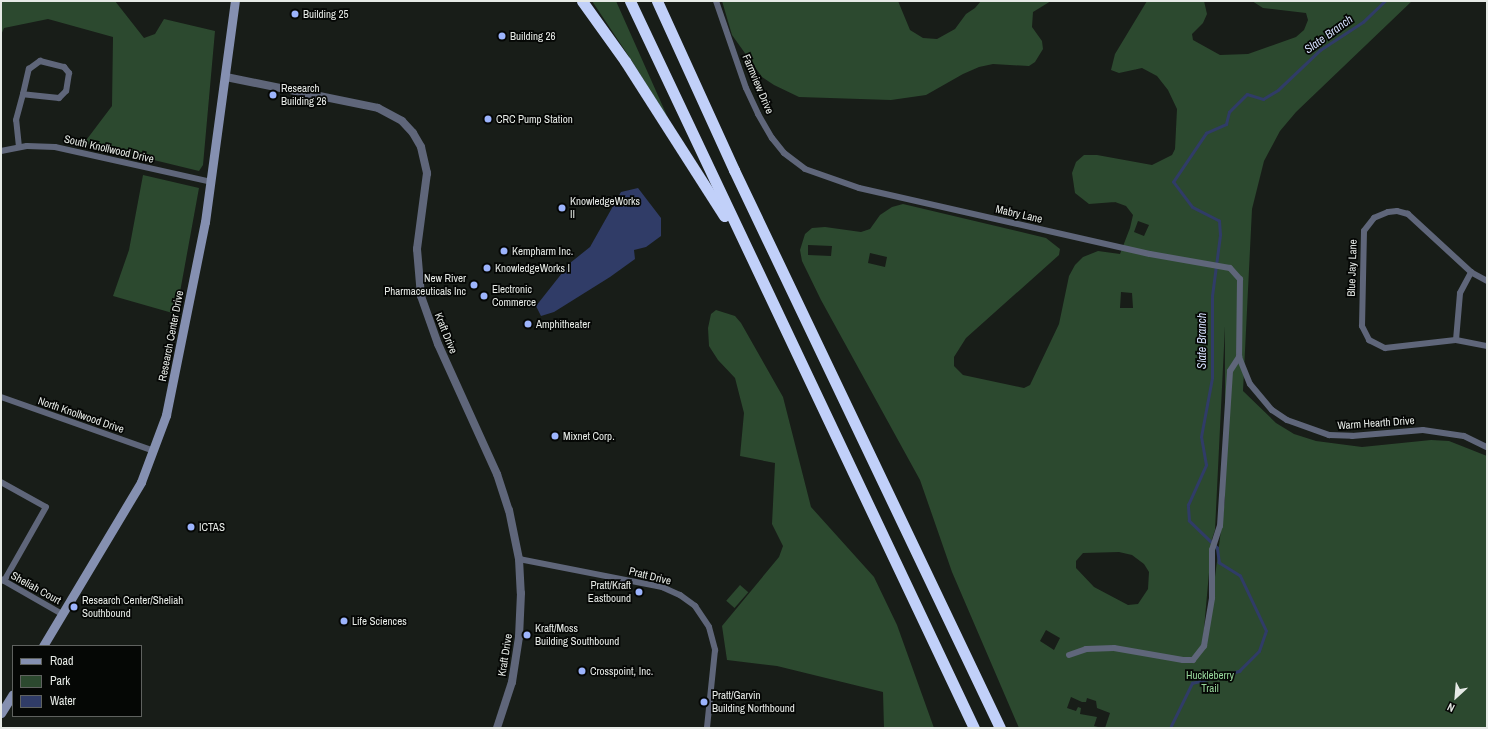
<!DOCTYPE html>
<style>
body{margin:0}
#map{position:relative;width:1488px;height:729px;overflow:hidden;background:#181d18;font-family:"Archivo Narrow",sans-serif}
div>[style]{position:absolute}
.green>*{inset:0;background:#2c492f;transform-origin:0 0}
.water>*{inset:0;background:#303c67}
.stream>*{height:2.5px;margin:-1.25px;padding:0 1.25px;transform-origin:1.25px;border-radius:1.25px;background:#303c67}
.minor>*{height:6px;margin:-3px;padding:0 3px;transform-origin:3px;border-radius:3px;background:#5f667a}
.tertiary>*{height:8px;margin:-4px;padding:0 4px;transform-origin:4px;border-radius:4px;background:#5f667a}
.secondary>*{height:9px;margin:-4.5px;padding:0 4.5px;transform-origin:4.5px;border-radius:4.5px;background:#8590b1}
.motorway>*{height:11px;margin:-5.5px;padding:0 5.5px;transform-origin:5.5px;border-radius:5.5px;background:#c1d0f9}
.dots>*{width:11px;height:11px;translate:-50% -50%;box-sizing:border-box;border:2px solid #050705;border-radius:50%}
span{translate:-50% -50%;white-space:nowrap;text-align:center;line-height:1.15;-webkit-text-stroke:3.5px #050705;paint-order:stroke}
.poi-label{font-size:11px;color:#e6eae6}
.left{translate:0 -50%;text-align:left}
.right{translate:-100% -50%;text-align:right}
.street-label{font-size:11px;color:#e6eae6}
.park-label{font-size:11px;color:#96d69a}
.water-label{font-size:12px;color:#d1dbf9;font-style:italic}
.frame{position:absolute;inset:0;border:2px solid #e6eae6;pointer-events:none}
.legend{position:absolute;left:12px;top:645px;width:130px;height:72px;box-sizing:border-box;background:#050705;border:1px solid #5f625f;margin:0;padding:5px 7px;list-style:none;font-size:12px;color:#e6eae6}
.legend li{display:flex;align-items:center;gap:8px;height:20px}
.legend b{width:20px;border:1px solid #5f625f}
.north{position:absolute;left:1436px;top:677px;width:40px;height:40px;-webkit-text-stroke:3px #050705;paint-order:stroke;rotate:206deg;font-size:11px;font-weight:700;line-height:16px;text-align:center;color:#e6eae6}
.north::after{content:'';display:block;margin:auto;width:14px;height:18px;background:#e6eae6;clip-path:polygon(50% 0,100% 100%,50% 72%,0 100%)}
</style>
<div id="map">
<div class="green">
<i style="clip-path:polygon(1px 1px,115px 1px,144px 38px,155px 34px,164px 19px,215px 31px,203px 165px,199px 171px,84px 143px,112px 106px,113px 37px,48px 19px,4px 28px,1px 35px)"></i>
<i style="clip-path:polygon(592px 1px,616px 1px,668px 118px,630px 58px)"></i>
<i style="clip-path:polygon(722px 1px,898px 1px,910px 30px,923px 38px,937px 39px,955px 29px,966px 14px,975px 8px,981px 1px,1051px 1px,1033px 12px,1032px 27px,1042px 41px,1043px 49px,1035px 62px,1029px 66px,993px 64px,979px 67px,963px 74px,926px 95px,891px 100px,799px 97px,774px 85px,762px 77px,732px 35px)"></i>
<i style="clip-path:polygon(evenodd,1147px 1px,1204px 1px,1207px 14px,1203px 23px,1192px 34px,1193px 40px,1220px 55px,1248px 54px,1296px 37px,1304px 30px,1308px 20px,1306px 13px,1263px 8px,1252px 1px,1412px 1px,1296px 112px,1280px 131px,1264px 161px,1252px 209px,1243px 391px,1276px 423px,1294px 434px,1316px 441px,1362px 447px,1431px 440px,1449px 441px,1487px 456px,1487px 728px,1105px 728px,1110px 713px,1097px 708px,1096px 701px,1087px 698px,1086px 702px,1082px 702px,1071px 697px,1067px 708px,1076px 711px,1078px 707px,1081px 708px,1080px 714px,1097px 717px,1094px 726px,1102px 728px,1019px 728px,952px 572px,920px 480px,821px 300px,802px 261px,800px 250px,805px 234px,812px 228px,825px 227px,861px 232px,870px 229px,880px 215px,892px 207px,903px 204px,1046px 238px,1060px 249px,1059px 255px,966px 338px,954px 357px,954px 366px,963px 375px,1024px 388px,1030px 385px,1059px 324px,1069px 276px,1075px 265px,1083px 257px,1098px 251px,1120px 254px,1130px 228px,1133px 215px,1126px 206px,1115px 202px,1089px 204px,1075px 193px,1072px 173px,1076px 162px,1084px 155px,1097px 155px,1152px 165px,1172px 155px,1175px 149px,1177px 109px,1168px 90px,1157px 76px,1142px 68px,1119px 73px,1111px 70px,1115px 54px,1147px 1px,1138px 221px,1149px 225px,1144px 236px,1134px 232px,1138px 221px,1147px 1px,808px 245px,832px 246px,831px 256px,808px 255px,808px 245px,1147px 1px,870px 253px,887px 257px,885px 267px,868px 263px,870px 253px,1147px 1px,1121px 292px,1132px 293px,1133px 308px,1120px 308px,1121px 292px,1147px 1px,1225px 326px,1225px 499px,1207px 639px,1203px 640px,1212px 539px,1215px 530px,1225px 326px,1147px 1px,1119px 552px,1132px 555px,1144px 564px,1149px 572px,1148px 589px,1138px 604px,1128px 605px,1094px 587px,1076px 568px,1076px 561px,1083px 553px,1119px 552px,1147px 1px,1046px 630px,1060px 638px,1054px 650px,1040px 641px,1046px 630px)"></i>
<i style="clip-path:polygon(143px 175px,199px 188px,176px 314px,113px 296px,129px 250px)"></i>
<i style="clip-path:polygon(716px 310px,735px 316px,741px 323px,783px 397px,811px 507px,874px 577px,897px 625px,934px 728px,884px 728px,883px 692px,777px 666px,727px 660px,722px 626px,779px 557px,783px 546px,772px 524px,775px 463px,740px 456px,744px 413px,735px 378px,718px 360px,709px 346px,708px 328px,711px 314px)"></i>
<i style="left:740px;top:585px;width:11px;height:21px;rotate:41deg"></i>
</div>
<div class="water">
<i style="clip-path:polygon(638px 188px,661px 218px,661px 236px,646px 247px,634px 250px,635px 259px,610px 277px,554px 312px,541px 316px,536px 306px,570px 263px,590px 247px,621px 192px)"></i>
</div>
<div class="stream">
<i style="left:1170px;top:728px;width:50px;rotate:-63.9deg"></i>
<i style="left:1192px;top:683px;width:49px;rotate:-14.3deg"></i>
<i style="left:1239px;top:671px;width:28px;rotate:-45deg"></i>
<i style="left:1259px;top:651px;width:21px;rotate:-71deg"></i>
<i style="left:1266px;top:631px;width:61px;rotate:-115.3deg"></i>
<i style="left:1240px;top:576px;width:25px;rotate:-148deg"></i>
<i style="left:1219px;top:563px;width:15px;rotate:-98deg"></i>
<i style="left:1217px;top:548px;width:39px;rotate:-136deg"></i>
<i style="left:1189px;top:521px;width:16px;rotate:-94deg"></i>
<i style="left:1188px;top:505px;width:44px;rotate:-65.8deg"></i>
<i style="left:1206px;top:465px;width:28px;rotate:-100deg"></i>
<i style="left:1201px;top:437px;width:60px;rotate:-79.4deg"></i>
<i style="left:1212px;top:378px;width:82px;rotate:-90deg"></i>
<i style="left:1212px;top:296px;width:62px;rotate:-82.5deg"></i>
<i style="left:1220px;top:235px;width:14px;rotate:-94deg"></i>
<i style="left:1219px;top:221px;width:30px;rotate:-153deg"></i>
<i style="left:1192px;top:207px;width:31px;rotate:-127deg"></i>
<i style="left:1173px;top:182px;width:59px;rotate:-56deg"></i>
<i style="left:1206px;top:133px;width:22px;rotate:-24deg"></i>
<i style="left:1226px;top:124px;width:12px;rotate:-76deg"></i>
<i style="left:1229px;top:112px;width:25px;rotate:-45deg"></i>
<i style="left:1247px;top:94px;width:17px;rotate:17deg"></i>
<i style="left:1263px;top:99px;width:17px;rotate:-31deg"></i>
<i style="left:1278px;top:90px;width:58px;rotate:-43.6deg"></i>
<i style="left:1320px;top:50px;width:51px;rotate:-33.1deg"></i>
<i style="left:1363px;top:22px;width:30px;rotate:-44deg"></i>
</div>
<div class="minor">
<i style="left:716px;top:1px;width:92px;rotate:71deg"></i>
<i style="left:746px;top:88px;width:29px;rotate:65deg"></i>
<i style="left:758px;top:114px;width:28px;rotate:60deg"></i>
<i style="left:772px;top:138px;width:19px;rotate:51deg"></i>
<i style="left:784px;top:153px;width:26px;rotate:37deg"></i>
<i style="left:805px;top:169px;width:57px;rotate:19.4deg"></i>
<i style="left:859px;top:188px;width:298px;rotate:12.8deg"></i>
<i style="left:1150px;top:254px;width:81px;rotate:9.9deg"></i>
<i style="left:1230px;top:268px;width:15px;rotate:48deg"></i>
<i style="left:1240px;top:279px;width:78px;rotate:90.7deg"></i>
<i style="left:1239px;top:357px;width:29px;rotate:68deg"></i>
<i style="left:1250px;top:384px;width:34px;rotate:50deg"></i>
<i style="left:1272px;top:410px;width:18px;rotate:34deg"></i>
<i style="left:1287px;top:420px;width:45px;rotate:19.7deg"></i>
<i style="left:1329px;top:435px;width:23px;rotate:2deg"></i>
<i style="left:1352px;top:436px;width:71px;rotate:-4.8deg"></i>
<i style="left:1423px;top:430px;width:41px;rotate:8.3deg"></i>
<i style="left:1464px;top:436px;width:25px;rotate:26deg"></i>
<i style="left:19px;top:147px;width:27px;rotate:-96deg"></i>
<i style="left:16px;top:120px;width:27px;rotate:-75deg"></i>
<i style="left:23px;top:94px;width:26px;rotate:-77deg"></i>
<i style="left:29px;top:69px;width:14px;rotate:-36deg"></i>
<i style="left:40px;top:61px;width:25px;rotate:14deg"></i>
<i style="left:64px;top:67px;width:8px;rotate:50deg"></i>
<i style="left:69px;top:73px;width:18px;rotate:99deg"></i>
<i style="left:66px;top:91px;width:10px;rotate:135deg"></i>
<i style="left:59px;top:98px;width:36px;rotate:-174deg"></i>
<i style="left:1px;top:151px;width:26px;rotate:-11deg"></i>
<i style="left:27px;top:146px;width:28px;rotate:2deg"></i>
<i style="left:55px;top:147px;width:160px;rotate:12.6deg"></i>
<i style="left:1487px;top:281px;width:18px;rotate:-151deg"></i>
<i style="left:1471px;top:272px;width:86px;rotate:-137.4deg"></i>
<i style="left:1408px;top:214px;width:11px;rotate:-165deg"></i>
<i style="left:1397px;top:211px;width:9px;rotate:174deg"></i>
<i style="left:1388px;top:212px;width:15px;rotate:157deg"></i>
<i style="left:1374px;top:218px;width:16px;rotate:128deg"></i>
<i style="left:1364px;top:231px;width:95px;rotate:91.2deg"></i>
<i style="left:1362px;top:326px;width:16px;rotate:63deg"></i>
<i style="left:1369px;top:340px;width:18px;rotate:27deg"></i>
<i style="left:1385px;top:348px;width:71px;rotate:-6.4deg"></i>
<i style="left:1456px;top:340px;width:32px;rotate:11deg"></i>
<i style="left:1456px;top:340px;width:47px;rotate:-85.1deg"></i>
<i style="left:1460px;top:293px;width:24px;rotate:-62deg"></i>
<i style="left:1px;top:397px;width:162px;rotate:19.4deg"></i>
<i style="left:1px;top:482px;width:51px;rotate:29.1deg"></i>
<i style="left:46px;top:507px;width:85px;rotate:119.6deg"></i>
<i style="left:519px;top:559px;width:146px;rotate:11.1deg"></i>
<i style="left:662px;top:587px;width:20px;rotate:24deg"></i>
<i style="left:680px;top:595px;width:19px;rotate:36deg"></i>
<i style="left:695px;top:606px;width:25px;rotate:56deg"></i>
<i style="left:709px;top:627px;width:24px;rotate:75deg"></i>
<i style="left:715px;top:650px;width:78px;rotate:95.9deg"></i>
<i style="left:1px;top:579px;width:70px;rotate:29.8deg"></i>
<i style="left:1069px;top:655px;width:18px;rotate:-19deg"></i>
<i style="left:1086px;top:649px;width:28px;rotate:-2deg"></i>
<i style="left:1114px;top:648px;width:70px;rotate:9.9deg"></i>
<i style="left:1183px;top:660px;width:10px"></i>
<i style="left:1193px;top:660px;width:18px;rotate:-52deg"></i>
<i style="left:1204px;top:646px;width:49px;rotate:-80.5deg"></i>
<i style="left:1212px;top:598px;width:48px;rotate:-90deg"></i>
<i style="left:1212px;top:550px;width:25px;rotate:-72deg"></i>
<i style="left:1220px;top:526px;width:155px;rotate:-86.3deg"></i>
<i style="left:1230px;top:371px;width:17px;rotate:-57deg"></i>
</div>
<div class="tertiary">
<i style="left:226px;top:77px;width:155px;rotate:11.5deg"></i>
<i style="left:378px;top:108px;width:27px;rotate:28deg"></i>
<i style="left:402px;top:121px;width:16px;rotate:47deg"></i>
<i style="left:413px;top:133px;width:16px;rotate:60deg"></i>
<i style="left:421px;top:147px;width:27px;rotate:77deg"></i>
<i style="left:427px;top:173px;width:77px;rotate:97.5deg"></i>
<i style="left:417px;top:249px;width:47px;rotate:85.1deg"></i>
<i style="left:421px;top:296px;width:51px;rotate:70.5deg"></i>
<i style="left:438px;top:344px;width:143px;rotate:65.6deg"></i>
<i style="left:497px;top:474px;width:38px;rotate:72deg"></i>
<i style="left:509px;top:510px;width:50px;rotate:78.5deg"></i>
<i style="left:519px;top:559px;width:34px;rotate:87deg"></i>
<i style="left:521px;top:593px;width:44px;rotate:92.6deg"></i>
<i style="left:519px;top:637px;width:46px;rotate:98.8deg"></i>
<i style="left:512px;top:682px;width:48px;rotate:108.1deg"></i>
</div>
<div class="secondary">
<i style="left:43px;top:646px;width:191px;rotate:-59.1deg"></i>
<i style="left:141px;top:482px;width:72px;rotate:-69.5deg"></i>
<i style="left:166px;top:415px;width:197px;rotate:-78.6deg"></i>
<i style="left:205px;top:222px;width:223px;rotate:-82.3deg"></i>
<i style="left:1px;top:713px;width:22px;rotate:-58deg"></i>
</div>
<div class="motorway">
<i style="left:582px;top:1px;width:74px;rotate:54.4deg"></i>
<i style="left:625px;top:61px;width:184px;rotate:57.4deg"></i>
<i style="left:630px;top:1px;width:804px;rotate:64.68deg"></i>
<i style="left:657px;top:1px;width:186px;rotate:65.5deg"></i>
<i style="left:734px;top:170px;width:618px;rotate:64.51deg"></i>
</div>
<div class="dots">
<i style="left:295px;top:14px;background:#9cb4fd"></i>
<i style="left:502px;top:36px;background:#9cb4fd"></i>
<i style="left:273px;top:95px;background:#9cb4fd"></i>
<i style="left:488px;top:119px;background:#9cb4fd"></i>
<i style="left:562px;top:208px;background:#9cb4fd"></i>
<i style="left:504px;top:251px;background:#9cb4fd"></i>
<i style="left:487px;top:268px;background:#9cb4fd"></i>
<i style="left:474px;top:285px;background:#9cb4fd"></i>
<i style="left:484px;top:296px;background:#9cb4fd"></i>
<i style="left:528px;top:324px;background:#9cb4fd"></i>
<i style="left:555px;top:436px;background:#9cb4fd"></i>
<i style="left:191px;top:527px;background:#9cb4fd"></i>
<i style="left:639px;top:592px;background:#9cb4fd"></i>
<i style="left:74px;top:607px;background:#9cb4fd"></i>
<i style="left:344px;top:621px;background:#9cb4fd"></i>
<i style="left:527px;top:635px;background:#9cb4fd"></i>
<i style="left:582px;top:671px;background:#9cb4fd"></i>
<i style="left:704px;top:702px;background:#9cb4fd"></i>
</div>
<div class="poi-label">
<span class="left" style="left:303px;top:14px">Building 25</span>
<span class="left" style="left:510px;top:36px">Building 26</span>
<span class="left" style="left:281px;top:95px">Research<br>Building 26</span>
<span class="left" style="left:496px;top:119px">CRC Pump Station</span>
<span class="left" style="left:570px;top:208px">KnowledgeWorks<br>II</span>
<span class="left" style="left:512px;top:251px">Kempharm Inc.</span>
<span class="left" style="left:495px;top:268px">KnowledgeWorks I</span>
<span class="right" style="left:466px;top:285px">New River<br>Pharmaceuticals Inc</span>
<span class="left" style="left:492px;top:296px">Electronic<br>Commerce</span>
<span class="left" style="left:536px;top:324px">Amphitheater</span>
<span class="left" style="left:563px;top:436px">Mixnet Corp.</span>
<span class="left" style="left:199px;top:527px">ICTAS</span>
<span class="right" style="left:631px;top:592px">Pratt/Kraft<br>Eastbound</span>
<span class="left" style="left:82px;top:607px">Research Center/Sheliah<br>Southbound</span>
<span class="left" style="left:352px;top:621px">Life Sciences</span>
<span class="left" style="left:535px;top:635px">Kraft/Moss<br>Building Southbound</span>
<span class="left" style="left:590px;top:671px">Crosspoint, Inc.</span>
<span class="left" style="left:712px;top:702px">Pratt/Garvin<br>Building Northbound</span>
</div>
<div class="street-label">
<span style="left:758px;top:84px;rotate:67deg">Farmview Drive</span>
<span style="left:109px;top:149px;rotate:13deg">South Knollwood Drive</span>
<span style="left:1019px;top:214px;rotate:13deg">Mabry Lane</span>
<span style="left:1352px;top:268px;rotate:-88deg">Blue Jay Lane</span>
<span style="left:446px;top:333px;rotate:68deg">Kraft Drive</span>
<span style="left:171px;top:336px;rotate:-79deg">Research Center Drive</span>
<span style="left:81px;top:415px;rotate:19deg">North Knollwood Drive</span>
<span style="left:1376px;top:423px;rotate:-4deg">Warm Hearth Drive</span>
<span style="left:650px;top:576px;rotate:14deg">Pratt Drive</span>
<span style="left:36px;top:588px;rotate:29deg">Sheliah Court</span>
<span style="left:505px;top:655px;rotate:-81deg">Kraft Drive</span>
</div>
<div class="park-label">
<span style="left:1210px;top:682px">Huckleberry<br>Trail</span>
</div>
<div class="water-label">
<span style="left:1329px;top:35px;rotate:-36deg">Slate Branch</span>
<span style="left:1203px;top:341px;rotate:-90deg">Slate Branch</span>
</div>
<div class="frame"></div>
<ul class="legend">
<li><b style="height:5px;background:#8590b1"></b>Road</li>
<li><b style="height:11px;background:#2c492f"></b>Park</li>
<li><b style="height:11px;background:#303c67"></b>Water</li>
</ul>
<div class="north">N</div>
</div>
